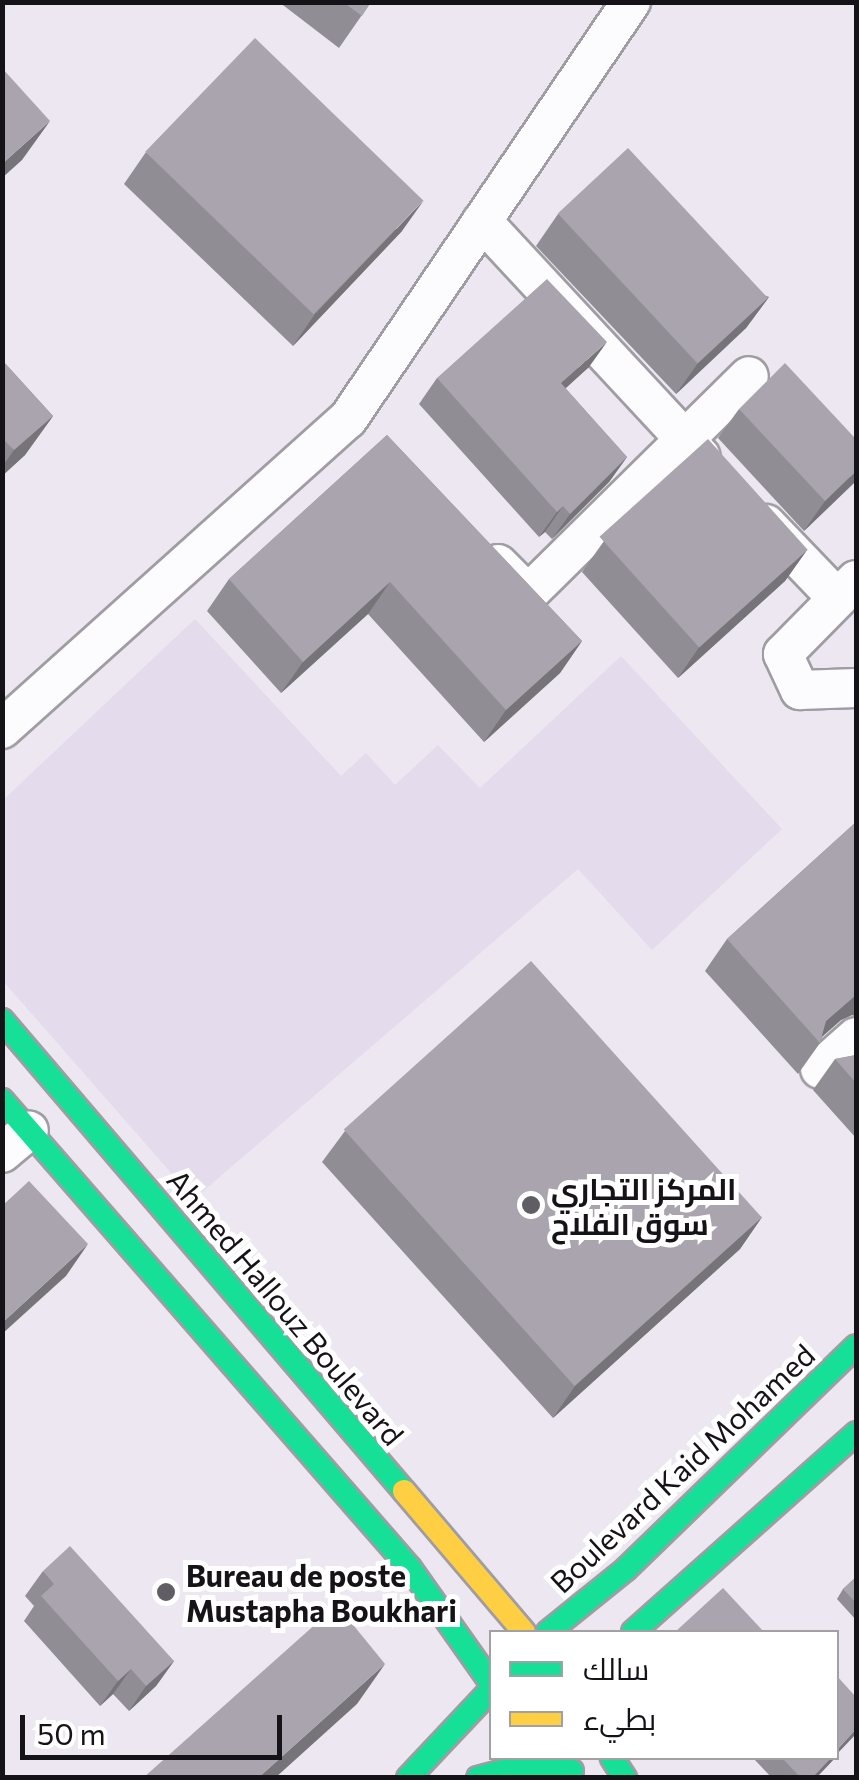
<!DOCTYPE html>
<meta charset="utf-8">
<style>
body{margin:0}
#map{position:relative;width:859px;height:1780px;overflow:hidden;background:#ece7f0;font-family:Commissioner,Cairo,sans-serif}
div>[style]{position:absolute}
.built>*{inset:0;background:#e4dbec}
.roads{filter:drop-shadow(2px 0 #a09ca3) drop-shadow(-2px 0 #a09ca3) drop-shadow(0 2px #a09ca3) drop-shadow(0 -2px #a09ca3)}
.street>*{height:38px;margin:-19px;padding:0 19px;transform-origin:19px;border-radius:19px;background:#fcfbfd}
.fast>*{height:22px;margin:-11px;padding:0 11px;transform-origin:11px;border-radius:11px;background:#16e098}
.slow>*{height:22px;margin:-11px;padding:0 11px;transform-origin:11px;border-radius:11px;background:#ffcf43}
.wall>*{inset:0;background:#918d95}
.shaded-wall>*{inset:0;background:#767379}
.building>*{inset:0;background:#a9a4ad;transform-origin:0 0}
.dots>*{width:28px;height:28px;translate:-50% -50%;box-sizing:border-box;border:5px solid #fff;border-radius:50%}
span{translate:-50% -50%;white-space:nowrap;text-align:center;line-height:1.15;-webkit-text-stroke:10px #fff;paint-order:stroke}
.poi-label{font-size:30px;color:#151218;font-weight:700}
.left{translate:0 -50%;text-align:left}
.street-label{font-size:30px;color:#151218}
.frame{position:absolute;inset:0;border:5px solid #151218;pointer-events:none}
.legend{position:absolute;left:489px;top:1630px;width:350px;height:130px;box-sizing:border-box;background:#fff;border:2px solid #a1a0a3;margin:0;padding:12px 18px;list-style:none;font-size:30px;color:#151218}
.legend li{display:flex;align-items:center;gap:20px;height:50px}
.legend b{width:50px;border:2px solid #a1a0a3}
.scale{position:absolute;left:20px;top:1715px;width:262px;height:45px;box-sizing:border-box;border:5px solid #151218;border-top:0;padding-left:12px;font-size:30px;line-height:35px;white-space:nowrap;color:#151218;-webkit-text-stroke:8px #fff;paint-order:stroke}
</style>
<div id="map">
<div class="built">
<i style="clip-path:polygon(195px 619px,341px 776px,366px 753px,395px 785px,438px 745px,480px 788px,621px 656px,782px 829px,652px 950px,578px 869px,194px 1199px,3px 981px,2px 801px)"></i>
</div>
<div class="roads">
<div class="street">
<i style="left:482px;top:221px;width:321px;rotate:47.1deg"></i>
<i style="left:766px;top:524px;width:103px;rotate:46.2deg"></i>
<i style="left:498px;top:564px;width:42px;rotate:45deg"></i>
<i style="left:528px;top:594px;width:310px;rotate:-44.6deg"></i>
<i style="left:856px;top:580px;width:104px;rotate:134.6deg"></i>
<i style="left:783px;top:654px;width:40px;rotate:65deg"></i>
<i style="left:800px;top:690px;width:56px;rotate:-2deg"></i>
<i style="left:2px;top:729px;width:465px;rotate:-41.9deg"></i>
<i style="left:348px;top:419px;width:504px;rotate:-55.84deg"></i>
<i style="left:820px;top:1069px;width:48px;rotate:-41.6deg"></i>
<i style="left:2px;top:1153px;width:35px;rotate:-40deg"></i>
</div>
<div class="fast">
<i style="left:2px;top:1020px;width:619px;rotate:49.52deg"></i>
<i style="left:2px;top:1100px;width:621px;rotate:48.92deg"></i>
<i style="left:410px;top:1568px;width:133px;rotate:54.8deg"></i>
<i style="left:548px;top:1632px;width:100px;rotate:-38.9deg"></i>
<i style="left:626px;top:1569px;width:320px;rotate:-44.1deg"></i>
<i style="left:633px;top:1632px;width:299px;rotate:-41.7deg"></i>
<i style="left:612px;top:1758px;width:24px;rotate:57deg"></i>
<i style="left:408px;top:1778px;width:117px;rotate:-46.7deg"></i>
<i style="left:478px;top:1778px;width:35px;rotate:-15deg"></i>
<i style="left:512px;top:1769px;width:60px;rotate:1.9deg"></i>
</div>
<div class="slow">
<i style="left:404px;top:1491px;width:185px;rotate:49.6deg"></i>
</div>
</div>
<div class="wall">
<i style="clip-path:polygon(279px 2px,371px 2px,339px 48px)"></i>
<i style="clip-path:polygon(146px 152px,402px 231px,293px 346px,124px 184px)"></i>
<i style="clip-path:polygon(558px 214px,769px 297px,746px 328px,676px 394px,536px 246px)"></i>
<i style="clip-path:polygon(2px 360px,53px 416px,25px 455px,2px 476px)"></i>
<i style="clip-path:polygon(589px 367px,565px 388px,627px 457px,609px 482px,552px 539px,545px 532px,539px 537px,419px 404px,437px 378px)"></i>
<i style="clip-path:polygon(739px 409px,856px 481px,804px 531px,718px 438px)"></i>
<i style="clip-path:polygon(387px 435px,582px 641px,560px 673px,484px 742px,368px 614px,281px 693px,207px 611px,229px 579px)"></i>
<i style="clip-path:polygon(604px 541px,807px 550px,785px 581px,678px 678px,582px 572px)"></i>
<i style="clip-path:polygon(856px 822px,856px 1016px,852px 1015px,841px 1020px,822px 1037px,820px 1043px,798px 1074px,705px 971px,727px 939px)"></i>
<i style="clip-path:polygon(856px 1055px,856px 1138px,813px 1090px,835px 1059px)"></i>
<i style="clip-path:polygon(345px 1131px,762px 1217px,740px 1249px,553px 1418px,322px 1162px)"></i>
<i style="clip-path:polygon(43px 1571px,174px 1661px,156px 1686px,129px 1711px,113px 1694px,100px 1706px,24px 1621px,34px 1606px,25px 1596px)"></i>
<i style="clip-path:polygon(856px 1577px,856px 1620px,837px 1599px,843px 1589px)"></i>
<i style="clip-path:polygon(753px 1758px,835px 1758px,816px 1778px,772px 1778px)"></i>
</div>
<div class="shaded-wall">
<i style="clip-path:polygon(50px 121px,22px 160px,2px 178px,2px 164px)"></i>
<i style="clip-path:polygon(424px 200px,402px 231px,293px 346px,315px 314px)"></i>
<i style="clip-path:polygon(769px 297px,746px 328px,676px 394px,698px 363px)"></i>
<i style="clip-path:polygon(607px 342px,589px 367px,543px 409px,561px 383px)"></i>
<i style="clip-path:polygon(53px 416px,25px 455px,2px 476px,2px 467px,14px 450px)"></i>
<i style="clip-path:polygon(627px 457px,609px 482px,552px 539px,570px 514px)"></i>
<i style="clip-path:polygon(856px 471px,856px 481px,804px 531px,825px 501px)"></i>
<i style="clip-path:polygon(563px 506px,545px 532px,539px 537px,557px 512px)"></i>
<i style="clip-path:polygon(807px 550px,785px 581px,678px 678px,700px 646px)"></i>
<i style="clip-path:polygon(390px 582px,368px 614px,281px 693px,303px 662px)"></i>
<i style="clip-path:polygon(582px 641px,560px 673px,484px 742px,506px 710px)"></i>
<i style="clip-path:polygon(856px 995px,856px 1016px,852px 1015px,841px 1020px,818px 1040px,826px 1021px)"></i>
<i style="clip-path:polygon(762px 1217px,740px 1249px,553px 1418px,575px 1386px)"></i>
<i style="clip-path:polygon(88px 1244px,66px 1276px,2px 1334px,2px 1323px)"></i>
<i style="clip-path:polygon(174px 1661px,156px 1686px,129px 1711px,146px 1686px)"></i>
<i style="clip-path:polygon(385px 1664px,357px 1704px,275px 1778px,258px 1778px)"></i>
<i style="clip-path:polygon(131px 1669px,113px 1694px,100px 1706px,118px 1681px)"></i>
<i style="clip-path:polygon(856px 1729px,856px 1734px,836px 1755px,836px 1751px)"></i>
<i style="clip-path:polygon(831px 1758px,835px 1758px,816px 1778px,812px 1778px)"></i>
</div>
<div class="building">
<i style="clip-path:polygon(343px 2px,371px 2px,362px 16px)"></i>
<i style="left:255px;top:38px;width:234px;height:158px;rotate:44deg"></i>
<i style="clip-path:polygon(2px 68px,50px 121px,2px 164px)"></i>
<i style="left:628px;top:148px;width:205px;height:96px;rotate:47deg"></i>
<i style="clip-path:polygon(547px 279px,607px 342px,561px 383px,627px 457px,570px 514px,563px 506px,557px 512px,437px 378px)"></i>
<i style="clip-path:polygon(2px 360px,53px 416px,14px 450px,2px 438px)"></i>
<i style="clip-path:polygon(785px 363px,854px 437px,856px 434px,856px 471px,825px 501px,739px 409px)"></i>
<i style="clip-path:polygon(387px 435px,582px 641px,506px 710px,390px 582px,303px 662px,229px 579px)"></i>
<i style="left:708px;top:439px;width:149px;height:146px;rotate:48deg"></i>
<i style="clip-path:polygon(856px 822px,856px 995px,826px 1021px,820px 1043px,727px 939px)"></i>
<i style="left:531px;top:961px;width:345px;height:252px;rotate:48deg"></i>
<i style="clip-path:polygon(856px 1055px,856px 1083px,835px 1059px)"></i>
<i style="clip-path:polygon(29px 1181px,88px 1244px,2px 1323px,2px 1206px)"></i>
<i style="clip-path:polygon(70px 1546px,174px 1661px,146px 1686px,131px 1669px,118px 1681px,41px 1596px,54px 1584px,43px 1571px)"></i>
<i style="clip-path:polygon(856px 1577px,856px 1603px,843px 1589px)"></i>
<i style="clip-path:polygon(723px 1588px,764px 1632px,675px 1632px)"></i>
<i style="clip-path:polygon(337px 1605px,385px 1664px,258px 1778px,143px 1778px)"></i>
<i style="clip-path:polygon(836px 1675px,856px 1697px,856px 1729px,836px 1751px)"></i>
<i style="clip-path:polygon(782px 1758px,831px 1758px,812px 1778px,801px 1778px)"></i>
</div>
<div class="dots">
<i style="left:531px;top:1205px;background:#605d64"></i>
<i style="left:166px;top:1592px;background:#605d64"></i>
</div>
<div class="poi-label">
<span class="left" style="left:551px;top:1205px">المركز التجاري<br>سوق الفلاح</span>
<span class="left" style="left:186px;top:1592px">Bureau de poste<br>Mustapha Boukhari</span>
</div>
<div class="street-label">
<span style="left:286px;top:1307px;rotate:50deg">Ahmed Hallouz Boulevard</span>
<span style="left:682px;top:1468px;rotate:-43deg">Boulevard Kaid Mohamed</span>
</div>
<div class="frame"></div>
<ul class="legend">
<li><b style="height:12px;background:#16e098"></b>سالك</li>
<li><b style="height:12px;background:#ffcf43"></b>بطيء</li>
</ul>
<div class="scale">50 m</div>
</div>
